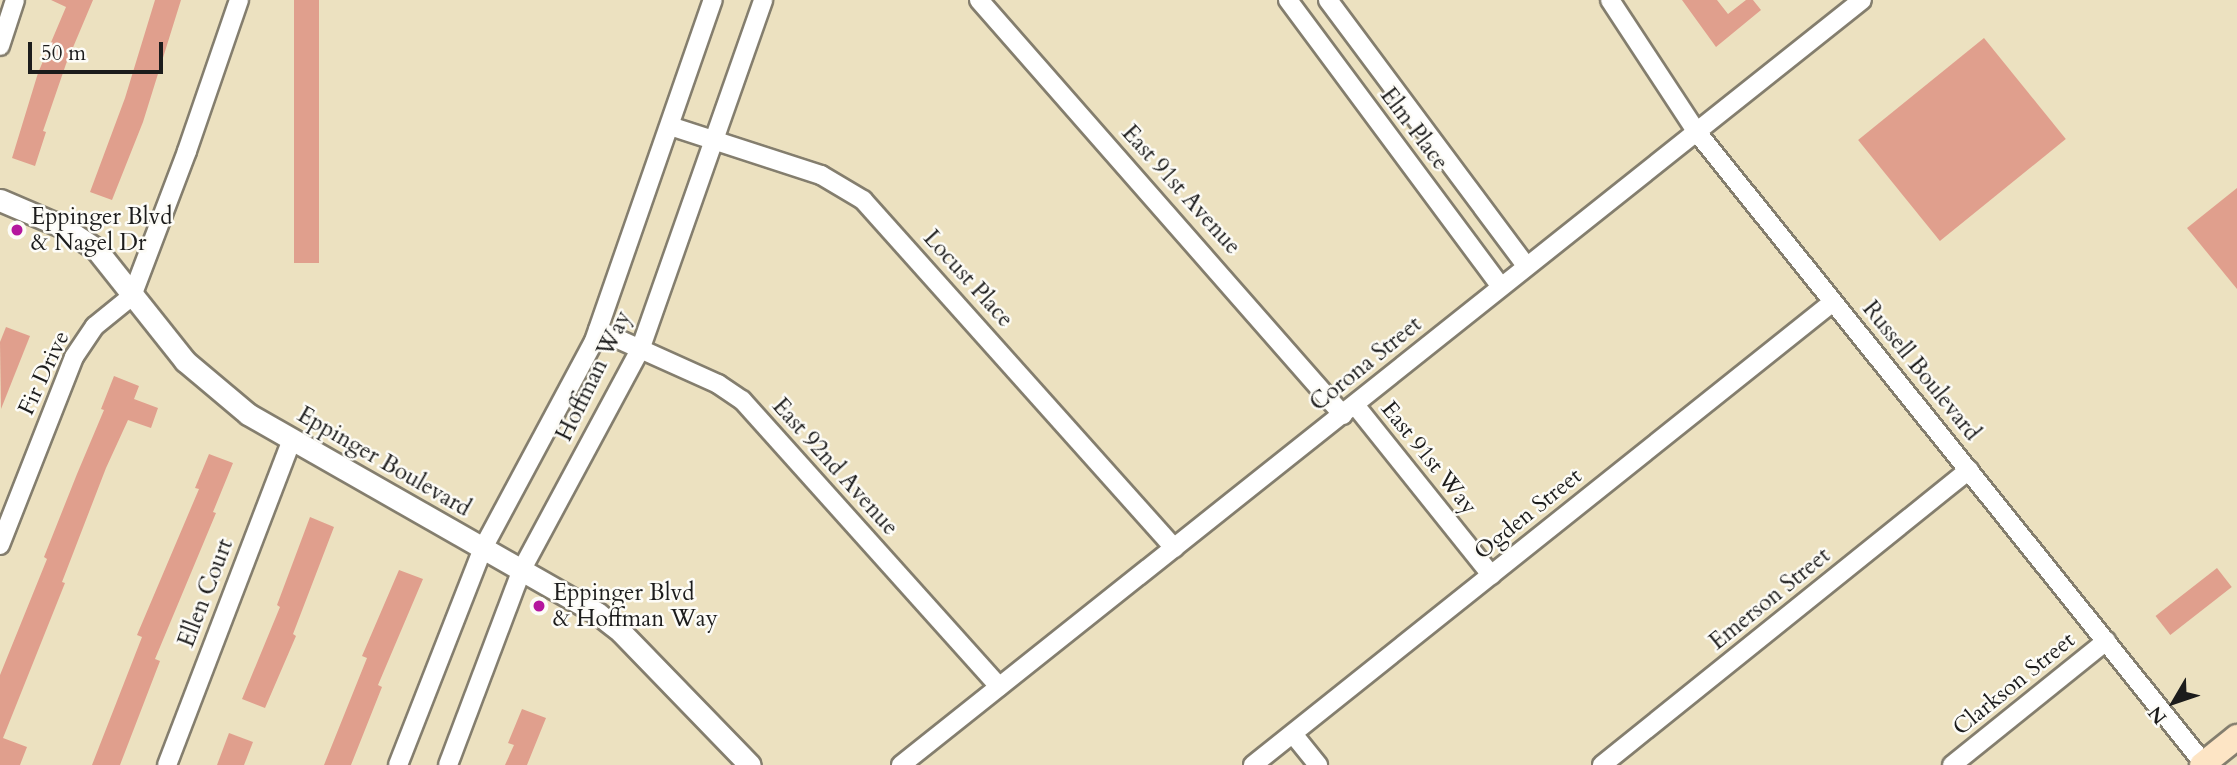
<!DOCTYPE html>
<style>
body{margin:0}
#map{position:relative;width:2237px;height:765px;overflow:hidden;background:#ece1c0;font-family:Cardo,serif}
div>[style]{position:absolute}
.building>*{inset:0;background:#e09f8d;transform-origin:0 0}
.roads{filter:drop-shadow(2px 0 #847e6e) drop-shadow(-2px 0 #847e6e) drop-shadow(0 2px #847e6e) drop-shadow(0 -2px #847e6e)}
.minor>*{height:18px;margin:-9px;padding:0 9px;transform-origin:9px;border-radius:9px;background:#fff}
.tertiary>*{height:21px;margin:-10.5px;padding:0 10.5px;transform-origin:10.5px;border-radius:10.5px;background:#fff}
.secondary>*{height:24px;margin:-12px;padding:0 12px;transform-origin:12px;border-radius:12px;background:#fde5c5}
.dots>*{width:19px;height:19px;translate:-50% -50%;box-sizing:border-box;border:4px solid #fdfcf7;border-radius:50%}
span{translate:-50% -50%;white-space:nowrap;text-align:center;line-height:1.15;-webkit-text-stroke:5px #fdfcf7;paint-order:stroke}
.street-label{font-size:23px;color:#1c1c1c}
.poi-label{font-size:23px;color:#1c1c1c}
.left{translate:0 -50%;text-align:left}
.north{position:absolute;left:2139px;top:667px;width:70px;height:70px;-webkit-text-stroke:5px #fdfcf7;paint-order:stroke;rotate:231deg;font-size:19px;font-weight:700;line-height:28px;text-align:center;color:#1c1c1c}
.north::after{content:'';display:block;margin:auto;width:24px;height:32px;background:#1c1c1c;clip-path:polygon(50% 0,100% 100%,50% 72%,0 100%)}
.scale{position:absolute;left:28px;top:42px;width:135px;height:32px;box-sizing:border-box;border:4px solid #1c1c1c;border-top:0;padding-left:9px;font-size:21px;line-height:24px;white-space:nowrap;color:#1c1c1c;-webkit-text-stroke:5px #fdfcf7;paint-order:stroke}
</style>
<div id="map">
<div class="building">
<i style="clip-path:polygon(51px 0,93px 0,66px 64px,43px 131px,46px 132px,35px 166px,12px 158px,38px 73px,66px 7px)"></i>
<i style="clip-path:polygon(155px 0,181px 0,143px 122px,112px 200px,90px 192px,125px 98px)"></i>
<i style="left:294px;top:0;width:25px;height:263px"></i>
<i style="clip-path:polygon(1682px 0,1717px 0,1728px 14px,1746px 0,1753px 0,1761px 10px,1716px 47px)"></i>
<i style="left:1984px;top:38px;width:130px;height:162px;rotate:51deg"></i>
<i style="clip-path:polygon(2237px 188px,2237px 289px,2187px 228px)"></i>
<i style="clip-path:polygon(6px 327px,30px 336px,1px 409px,0 342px)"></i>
<i style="clip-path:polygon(114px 376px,139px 386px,134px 399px,158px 408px,151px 428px,128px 420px,106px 468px,62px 582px,65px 583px,3px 738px,27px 747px,20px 765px,0 765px,0 675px,47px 559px,44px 557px,77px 474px,104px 410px,101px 409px)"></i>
<i style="clip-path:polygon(209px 454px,233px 463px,213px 512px,216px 513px,155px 659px,160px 661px,120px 765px,92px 765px,142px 637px,137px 635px,199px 489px,195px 488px)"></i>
<i style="clip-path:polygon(310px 517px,334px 527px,293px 634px,296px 636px,265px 708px,242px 699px,280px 607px,277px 605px)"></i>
<i style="left:2217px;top:568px;width:24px;height:78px;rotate:52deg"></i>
<i style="clip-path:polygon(399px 570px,423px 579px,378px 685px,382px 687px,351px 765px,324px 765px,367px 658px,362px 656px)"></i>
<i style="clip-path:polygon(522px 709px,546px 718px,527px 765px,505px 765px,514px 745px,508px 743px)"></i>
<i style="clip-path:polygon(229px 733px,253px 742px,244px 765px,217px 765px)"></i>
</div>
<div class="roads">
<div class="minor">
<i style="left:979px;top:0;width:552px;rotate:48.75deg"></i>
<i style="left:1288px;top:0;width:357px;rotate:53.4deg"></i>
<i style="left:1328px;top:0;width:332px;rotate:53.3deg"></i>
<i style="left:1610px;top:0;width:157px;rotate:56.7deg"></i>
<i style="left:1696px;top:131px;width:813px;rotate:51.24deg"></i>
<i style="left:0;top:46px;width:48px;rotate:-71.9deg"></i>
<i style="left:670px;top:126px;width:159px;rotate:18deg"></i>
<i style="left:821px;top:175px;width:49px;rotate:30.8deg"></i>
<i style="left:863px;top:200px;width:467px;rotate:48.2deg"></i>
<i style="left:598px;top:330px;width:132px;rotate:24.2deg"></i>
<i style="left:718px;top:384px;width:29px;rotate:34deg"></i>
<i style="left:742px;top:400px;width:385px;rotate:48.1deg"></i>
<i style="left:1355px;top:405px;width:218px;rotate:51.3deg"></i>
<i style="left:0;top:545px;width:202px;rotate:-68.5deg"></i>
<i style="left:74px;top:357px;width:37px;rotate:-56deg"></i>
<i style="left:95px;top:326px;width:48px;rotate:-39deg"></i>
<i style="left:132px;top:296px;width:155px;rotate:-69.2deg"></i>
<i style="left:187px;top:151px;width:160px;rotate:-71deg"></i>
<i style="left:1293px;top:734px;width:40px;rotate:51deg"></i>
<i style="left:167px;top:765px;width:349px;rotate:-69deg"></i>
<i style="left:398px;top:765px;width:233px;rotate:-68.6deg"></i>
<i style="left:483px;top:548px;width:235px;rotate:-61.8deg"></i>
<i style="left:594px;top:341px;width:361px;rotate:-70.8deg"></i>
<i style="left:448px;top:765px;width:210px;rotate:-69.3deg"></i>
<i style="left:522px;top:569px;width:249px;rotate:-61.7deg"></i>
<i style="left:640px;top:350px;width:371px;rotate:-70.6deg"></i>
<i style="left:901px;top:765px;width:1228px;rotate:-38.52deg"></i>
<i style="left:1253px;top:765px;width:742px;rotate:-38.6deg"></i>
<i style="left:1602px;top:765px;width:471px;rotate:-38.8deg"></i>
<i style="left:1952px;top:765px;width:198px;rotate:-38.8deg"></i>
</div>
<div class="tertiary">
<i style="left:0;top:200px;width:66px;rotate:23.1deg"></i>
<i style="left:61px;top:226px;width:42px;rotate:33.3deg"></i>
<i style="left:96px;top:249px;width:143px;rotate:51.5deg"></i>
<i style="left:185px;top:361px;width:82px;rotate:40.1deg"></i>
<i style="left:248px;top:414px;width:402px;rotate:29.7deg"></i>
<i style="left:597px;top:613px;width:31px;rotate:38deg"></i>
<i style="left:621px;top:632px;width:185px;rotate:45.9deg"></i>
</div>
<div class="secondary">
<i style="left:2202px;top:765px;width:45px;rotate:-38.7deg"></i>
</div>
</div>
<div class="dots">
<i style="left:17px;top:230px;background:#b5179e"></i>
<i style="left:539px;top:606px;background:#b5179e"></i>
</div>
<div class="street-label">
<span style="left:1414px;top:129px;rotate:53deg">Elm Place</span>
<span style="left:1181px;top:190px;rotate:48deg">East 91st Avenue</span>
<span style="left:968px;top:279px;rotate:48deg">Locust Place</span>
<span style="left:1366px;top:364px;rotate:-39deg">Corona Street</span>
<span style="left:1921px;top:371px;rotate:51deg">Russell Boulevard</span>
<span style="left:44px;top:373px;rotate:-65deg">Fir Drive</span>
<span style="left:594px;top:376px;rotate:-64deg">Hoffman Way</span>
<span style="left:1429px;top:458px;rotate:51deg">East 91st Way</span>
<span style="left:384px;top:462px;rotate:30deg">Eppinger Boulevard</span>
<span style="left:835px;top:467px;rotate:48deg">East 92nd Avenue</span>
<span style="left:1528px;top:514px;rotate:-39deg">Ogden Street</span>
<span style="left:206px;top:593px;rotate:-69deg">Ellen Court</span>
<span style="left:1770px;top:599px;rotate:-39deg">Emerson Street</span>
<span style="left:2014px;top:684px;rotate:-39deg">Clarkson Street</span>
</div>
<div class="poi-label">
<span class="left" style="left:31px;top:230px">Eppinger Blvd<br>&amp; Nagel Dr</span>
<span class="left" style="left:553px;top:606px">Eppinger Blvd<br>&amp; Hoffman Way</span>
</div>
<div class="north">N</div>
<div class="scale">50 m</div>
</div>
